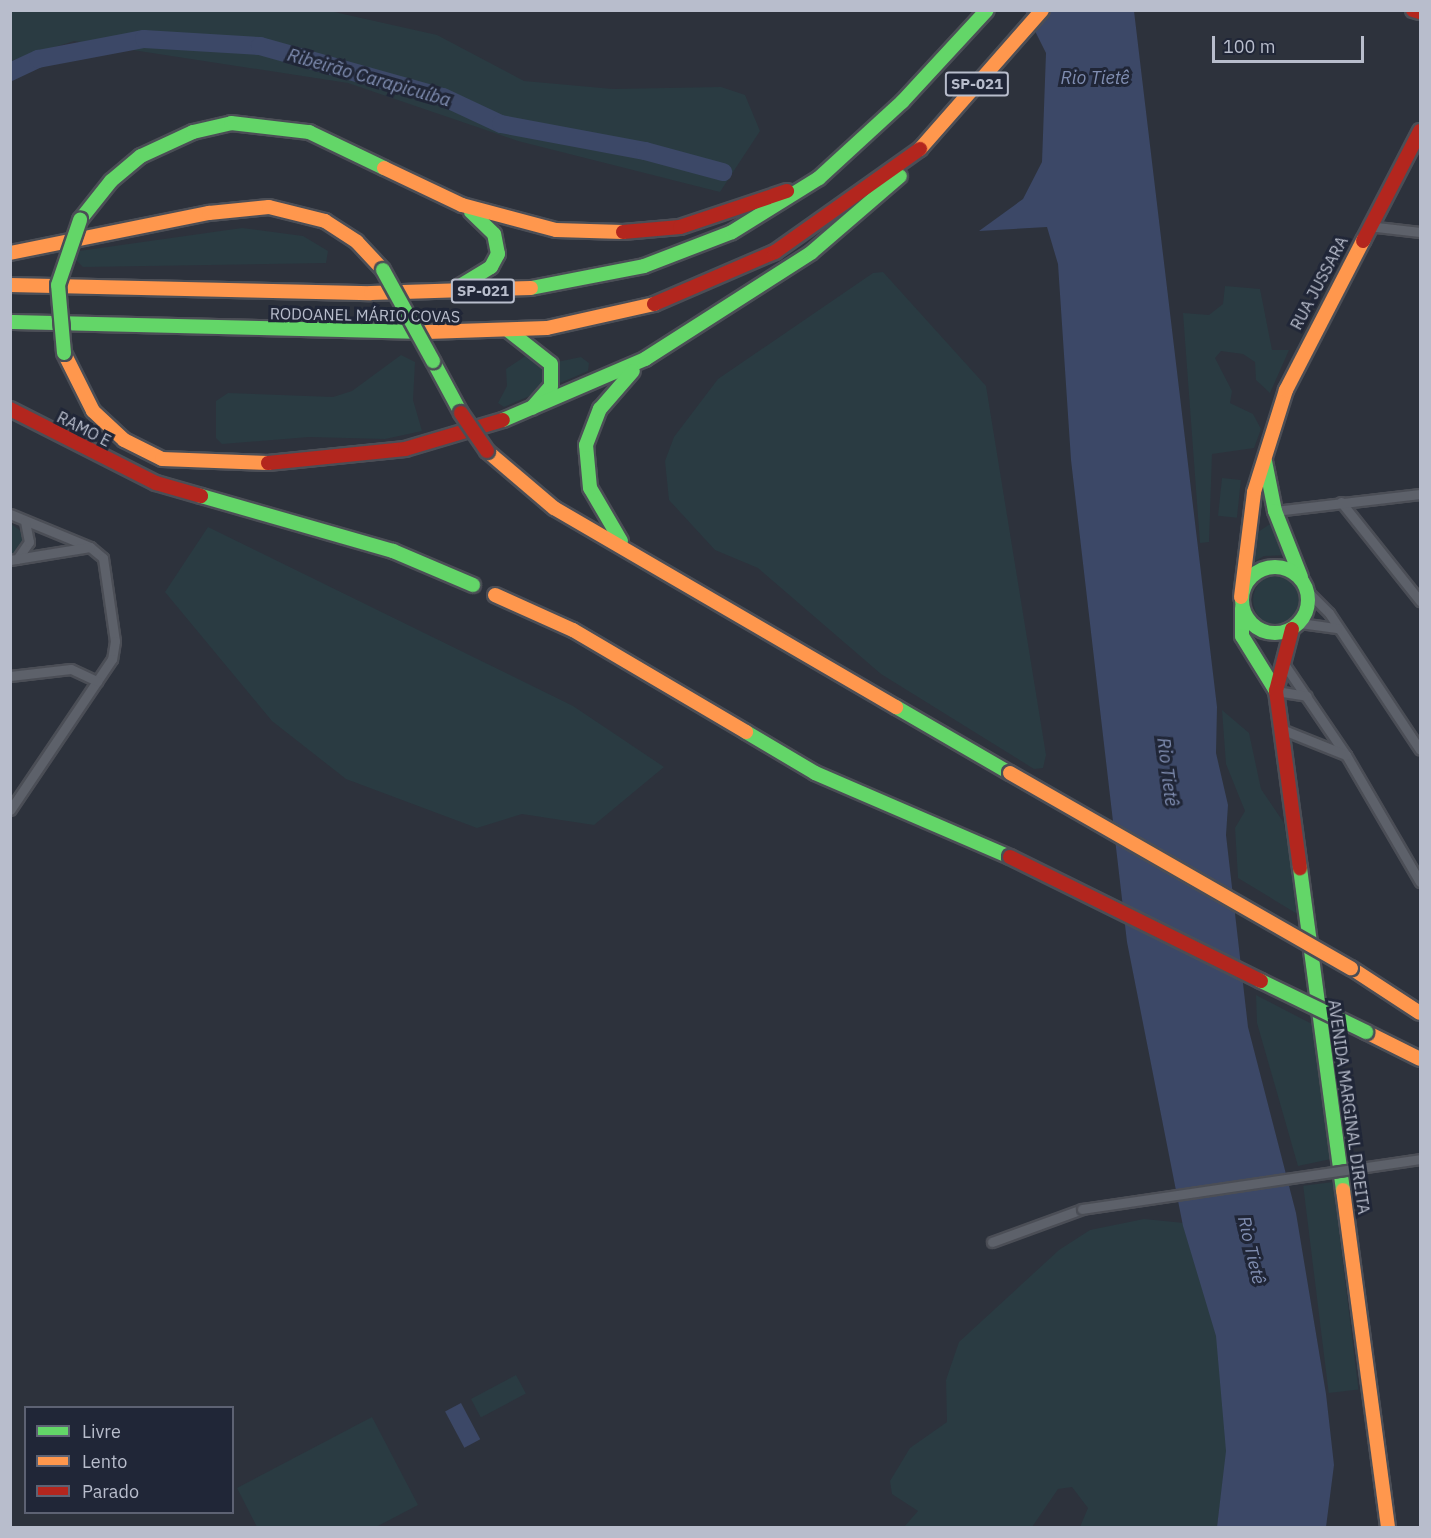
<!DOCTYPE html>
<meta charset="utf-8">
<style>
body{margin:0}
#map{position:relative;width:1431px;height:1538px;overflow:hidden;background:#2d323c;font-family:"IBM Plex Sans",sans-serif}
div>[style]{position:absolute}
.green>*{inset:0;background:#2a3b42;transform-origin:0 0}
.round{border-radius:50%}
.water>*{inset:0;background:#3c4867;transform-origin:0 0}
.river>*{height:18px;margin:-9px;padding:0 9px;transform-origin:9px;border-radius:9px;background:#3c4867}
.roads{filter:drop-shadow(2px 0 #4b4e56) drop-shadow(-2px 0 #4b4e56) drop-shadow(0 2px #4b4e56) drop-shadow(0 -2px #4b4e56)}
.street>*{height:9px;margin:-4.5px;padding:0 4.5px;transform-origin:4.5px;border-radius:4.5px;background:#5d616a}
.fast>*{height:14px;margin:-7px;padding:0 7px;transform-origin:7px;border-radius:7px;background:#63d668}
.fast>.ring{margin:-7px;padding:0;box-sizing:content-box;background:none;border:14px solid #63d668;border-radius:50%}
.slow>*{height:14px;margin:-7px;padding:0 7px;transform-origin:7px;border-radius:7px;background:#ff974d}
.jam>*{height:14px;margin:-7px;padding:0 7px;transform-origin:7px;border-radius:7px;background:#b3261e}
.bridges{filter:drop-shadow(2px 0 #4b4e56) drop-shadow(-2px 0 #4b4e56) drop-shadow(0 2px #4b4e56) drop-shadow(0 -2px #4b4e56)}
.street-bridge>*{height:9px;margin:-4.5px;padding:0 4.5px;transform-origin:4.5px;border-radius:4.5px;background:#5d616a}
.fast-bridge>*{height:14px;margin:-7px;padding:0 7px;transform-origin:7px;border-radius:7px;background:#63d668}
.slow-bridge>*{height:14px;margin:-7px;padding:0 7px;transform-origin:7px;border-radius:7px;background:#ff974d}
.jam-bridge>*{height:14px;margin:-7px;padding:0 7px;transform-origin:7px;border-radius:7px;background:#b3261e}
span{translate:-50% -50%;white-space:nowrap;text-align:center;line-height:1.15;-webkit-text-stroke:6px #202637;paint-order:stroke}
.shield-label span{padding:2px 4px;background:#202637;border:2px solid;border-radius:4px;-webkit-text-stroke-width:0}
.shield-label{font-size:15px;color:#b8bdcc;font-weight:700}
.street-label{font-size:16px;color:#b8bdcc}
.water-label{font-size:18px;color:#808eb2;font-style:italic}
.frame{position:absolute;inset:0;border:12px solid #b8bdcc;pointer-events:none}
.legend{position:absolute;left:24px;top:1406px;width:210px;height:108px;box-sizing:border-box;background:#202637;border:2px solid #5d6273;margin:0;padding:8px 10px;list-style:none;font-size:18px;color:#b8bdcc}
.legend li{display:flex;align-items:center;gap:12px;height:30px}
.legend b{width:30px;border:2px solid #5d6273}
.scale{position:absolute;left:1212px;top:36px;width:152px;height:27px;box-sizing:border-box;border:3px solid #b8bdcc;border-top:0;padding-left:8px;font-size:18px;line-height:21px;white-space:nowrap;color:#b8bdcc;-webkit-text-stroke:4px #202637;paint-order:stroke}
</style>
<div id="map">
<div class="green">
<i style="clip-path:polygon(11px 10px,330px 11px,437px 35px,524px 81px,613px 89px,721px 87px,745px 95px,760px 131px,720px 192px,518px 141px,348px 83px,74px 41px,11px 61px)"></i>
<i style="clip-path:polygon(242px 228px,303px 236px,328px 251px,326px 263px,83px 267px,76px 260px,79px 251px)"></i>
<i style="clip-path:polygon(883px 272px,986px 386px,1046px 755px,1043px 768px,1034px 769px,881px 674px,758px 568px,715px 550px,669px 500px,665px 461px,674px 437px,718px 379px,873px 273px)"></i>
<i style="clip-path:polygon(1225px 286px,1260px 289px,1272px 350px,1289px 350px,1270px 393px,1256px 380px,1255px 362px,1243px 354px,1221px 351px,1215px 358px,1232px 391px,1230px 403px,1253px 414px,1261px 429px,1254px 448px,1212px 454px,1209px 542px,1200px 543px,1183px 313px,1209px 315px,1223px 304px)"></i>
<i style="clip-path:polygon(401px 355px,415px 362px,413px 400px,422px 431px,385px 439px,309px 437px,222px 444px,216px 438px,216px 401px,228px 393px,333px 397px,352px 391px)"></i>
<i style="clip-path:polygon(527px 355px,557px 362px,581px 357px,589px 363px,588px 371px,504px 407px,498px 403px,507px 386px,506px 369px)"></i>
<i style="left:1222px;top:478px;width:19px;height:38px;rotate:6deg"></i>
<i style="clip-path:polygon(10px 523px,22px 532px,24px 542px,11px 556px)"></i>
<i style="clip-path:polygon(1270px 524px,1279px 531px,1289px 555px,1264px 556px,1250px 564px,1258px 532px)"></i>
<i style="clip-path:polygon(208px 527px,573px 706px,664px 767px,594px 825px,522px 814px,477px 828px,346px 779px,272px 721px,165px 592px)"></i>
<i class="round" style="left:1253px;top:574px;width:52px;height:52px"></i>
<i style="clip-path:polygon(1222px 710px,1249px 733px,1261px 789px,1284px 823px,1299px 915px,1238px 878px,1235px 828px,1245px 811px,1226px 764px)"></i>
<i style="clip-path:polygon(1256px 995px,1312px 1024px,1331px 1159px,1298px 1166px,1257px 1023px)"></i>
<i style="left:1333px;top:1182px;width:209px;height:30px;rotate:83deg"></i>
<i style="clip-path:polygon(1144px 1219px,1184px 1223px,1213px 1291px,1229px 1437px,1217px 1527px,1080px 1527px,1088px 1508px,1072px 1487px,1058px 1489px,1032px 1527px,904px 1527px,918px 1511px,892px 1494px,890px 1481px,910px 1448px,947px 1422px,946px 1380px,959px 1342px,1059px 1250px,1090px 1230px)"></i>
<i style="left:516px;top:1375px;width:21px;height:51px;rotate:62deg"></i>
<i style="clip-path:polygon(372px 1417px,418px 1505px,376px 1527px,257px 1527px,237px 1488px)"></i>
</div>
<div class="water">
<i style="clip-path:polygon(1025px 11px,1134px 11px,1217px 707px,1216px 753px,1228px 805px,1226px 835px,1248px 1027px,1296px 1213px,1326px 1394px,1334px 1465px,1326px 1527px,1217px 1527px,1226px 1451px,1216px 1336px,1183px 1226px,1127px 942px,1071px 460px,1058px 264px,1047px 227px,979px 231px,1023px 199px,1042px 162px,1046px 53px)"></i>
<i style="left:461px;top:1403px;width:41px;height:18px;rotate:62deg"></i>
</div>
<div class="river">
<i style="left:10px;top:72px;width:31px;rotate:-25deg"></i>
<i style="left:38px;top:59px;width:108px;rotate:-10.7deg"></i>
<i style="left:144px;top:39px;width:116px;rotate:3.5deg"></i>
<i style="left:260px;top:46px;width:190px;rotate:15.6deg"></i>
<i style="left:443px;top:97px;width:64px;rotate:25deg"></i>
<i style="left:501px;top:124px;width:147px;rotate:10.6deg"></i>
<i style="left:645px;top:151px;width:81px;rotate:15.1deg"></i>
</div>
<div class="roads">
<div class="street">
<i style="left:1368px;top:226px;width:52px;rotate:6.6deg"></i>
<i style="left:1341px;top:502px;width:127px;rotate:51.4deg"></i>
<i style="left:1275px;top:511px;width:146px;rotate:-6.7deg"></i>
<i style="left:10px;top:514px;width:87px;rotate:22.4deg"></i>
<i style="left:90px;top:547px;width:17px;rotate:40deg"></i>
<i style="left:103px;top:558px;width:84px;rotate:81.8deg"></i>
<i style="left:115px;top:641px;width:18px;rotate:99deg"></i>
<i style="left:112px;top:659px;width:182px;rotate:124deg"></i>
<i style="left:17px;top:559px;width:21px;rotate:-55deg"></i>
<i style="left:29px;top:542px;width:21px;rotate:-101deg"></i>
<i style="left:10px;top:560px;width:81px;rotate:-9.2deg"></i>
<i style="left:1307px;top:591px;width:31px;rotate:45deg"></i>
<i style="left:1329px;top:613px;width:164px;rotate:56.4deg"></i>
<i style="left:1300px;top:623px;width:37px;rotate:8deg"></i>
<i style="left:1282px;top:661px;width:114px;rotate:55.8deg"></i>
<i style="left:1346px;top:755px;width:147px;rotate:59.8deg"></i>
<i style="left:10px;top:676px;width:61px;rotate:-6.5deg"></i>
<i style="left:71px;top:669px;width:29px;rotate:25deg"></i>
<i style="left:1276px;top:691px;width:31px;rotate:9deg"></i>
<i style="left:1281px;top:729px;width:70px;rotate:21.8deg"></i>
<i style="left:992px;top:1242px;width:96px;rotate:-20.1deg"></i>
</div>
<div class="fast">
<i style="left:80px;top:220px;width:50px;rotate:-51.5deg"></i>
<i style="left:111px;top:181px;width:39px;rotate:-40deg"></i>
<i style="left:141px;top:156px;width:57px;rotate:-24.8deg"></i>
<i style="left:193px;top:132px;width:39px;rotate:-13deg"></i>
<i style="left:231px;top:123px;width:79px;rotate:6.6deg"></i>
<i style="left:309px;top:132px;width:83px;rotate:25.6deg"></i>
<i style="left:531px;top:288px;width:115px;rotate:-11deg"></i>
<i style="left:644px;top:266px;width:94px;rotate:-21.1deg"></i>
<i style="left:732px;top:232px;width:102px;rotate:-31.8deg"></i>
<i style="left:819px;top:178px;width:113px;rotate:-42.5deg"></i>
<i style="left:902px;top:102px;width:125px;rotate:-47.3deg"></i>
<i style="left:455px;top:289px;width:42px;rotate:-31.4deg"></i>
<i style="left:491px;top:267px;width:15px;rotate:-62deg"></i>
<i style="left:498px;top:254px;width:20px;rotate:-101deg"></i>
<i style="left:494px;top:234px;width:32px;rotate:-136deg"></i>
<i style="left:10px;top:322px;width:417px;rotate:1.4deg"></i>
<i style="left:509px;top:331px;width:53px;rotate:38.2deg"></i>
<i style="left:551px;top:364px;width:22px;rotate:90deg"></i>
<i style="left:551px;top:386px;width:29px;rotate:131deg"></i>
<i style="left:433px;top:361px;width:59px;rotate:61.7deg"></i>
<i style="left:503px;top:420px;width:155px;rotate:-23.2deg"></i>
<i style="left:645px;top:359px;width:198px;rotate:-32.6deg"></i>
<i style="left:812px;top:252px;width:116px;rotate:-40.8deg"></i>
<i style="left:1265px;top:461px;width:51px;rotate:78.7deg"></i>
<i style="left:1275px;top:511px;width:71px;rotate:68.5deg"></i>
<i style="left:201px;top:496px;width:200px;rotate:16deg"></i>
<i style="left:393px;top:551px;width:87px;rotate:23deg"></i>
<i style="left:621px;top:541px;width:61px;rotate:-120.3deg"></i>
<i style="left:590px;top:488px;width:43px;rotate:-95.3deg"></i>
<i style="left:586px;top:445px;width:39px;rotate:-69deg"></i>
<i style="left:600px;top:409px;width:50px;rotate:-49deg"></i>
<i class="ring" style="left:1242px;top:567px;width:52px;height:52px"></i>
<i style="left:1242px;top:608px;width:28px;rotate:90deg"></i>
<i style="left:1242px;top:636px;width:65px;rotate:58.3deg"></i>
<i style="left:896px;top:707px;width:132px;rotate:30.1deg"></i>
<i style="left:746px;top:732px;width:80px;rotate:30.7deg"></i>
<i style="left:815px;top:773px;width:212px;rotate:23.3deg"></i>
<i style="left:1300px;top:868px;width:325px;rotate:82.4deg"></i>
</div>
<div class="slow">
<i style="left:920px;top:149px;width:185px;rotate:-48.7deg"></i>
<i style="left:384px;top:168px;width:86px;rotate:25.4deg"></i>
<i style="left:462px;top:205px;width:97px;rotate:14.9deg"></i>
<i style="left:556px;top:230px;width:67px;rotate:1.7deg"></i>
<i style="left:10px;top:253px;width:203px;rotate:-11.4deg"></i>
<i style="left:209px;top:213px;width:60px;rotate:-5.7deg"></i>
<i style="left:269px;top:207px;width:58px;rotate:14deg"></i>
<i style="left:325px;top:221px;width:38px;rotate:33deg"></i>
<i style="left:357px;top:242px;width:38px;rotate:47deg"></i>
<i style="left:10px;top:285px;width:361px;rotate:1.3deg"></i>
<i style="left:371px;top:293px;width:160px;rotate:-1.8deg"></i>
<i style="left:427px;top:332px;width:120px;rotate:-1.9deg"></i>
<i style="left:547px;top:328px;width:110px;rotate:-12.6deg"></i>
<i style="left:64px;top:353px;width:65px;rotate:63.4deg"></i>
<i style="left:93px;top:411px;width:42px;rotate:43.1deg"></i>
<i style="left:124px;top:440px;width:42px;rotate:26.6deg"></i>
<i style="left:162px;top:459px;width:106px;rotate:2.2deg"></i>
<i style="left:487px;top:451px;width:88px;rotate:40.4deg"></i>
<i style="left:554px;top:508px;width:396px;rotate:30.2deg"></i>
<i style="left:495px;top:595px;width:85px;rotate:24.2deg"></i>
<i style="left:573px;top:630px;width:201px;rotate:30.5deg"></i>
<i style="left:1241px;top:597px;width:106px;rotate:-82.9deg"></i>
<i style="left:1254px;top:492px;width:107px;rotate:-72.6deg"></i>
<i style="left:1286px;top:390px;width:168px;rotate:-62.7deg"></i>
<i style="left:1351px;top:968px;width:82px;rotate:33.1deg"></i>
<i style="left:1366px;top:1032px;width:60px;rotate:26.6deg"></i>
<i style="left:1343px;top:1190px;width:341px;rotate:82.4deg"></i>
</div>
<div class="jam">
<i style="left:1413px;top:10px;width:7px;rotate:16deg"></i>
<i style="left:623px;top:232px;width:57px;rotate:-5deg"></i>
<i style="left:680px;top:227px;width:113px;rotate:-18.6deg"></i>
<i style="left:1363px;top:241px;width:124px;rotate:-62.6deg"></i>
<i style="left:654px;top:304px;width:132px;rotate:-23.3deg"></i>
<i style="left:775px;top:252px;width:178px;rotate:-35.4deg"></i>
<i style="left:10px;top:409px;width:164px;rotate:26.9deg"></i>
<i style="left:156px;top:483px;width:47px;rotate:16.1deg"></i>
<i style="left:268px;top:463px;width:138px;rotate:-5.8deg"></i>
<i style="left:405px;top:449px;width:102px;rotate:-16.5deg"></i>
<i style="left:1292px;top:629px;width:64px;rotate:104.5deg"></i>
<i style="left:1276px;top:691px;width:179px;rotate:82.3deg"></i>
</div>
</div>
<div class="bridges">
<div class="street-bridge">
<i style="left:1082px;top:1209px;width:342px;rotate:-8.4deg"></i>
</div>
<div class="fast-bridge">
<i style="left:383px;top:270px;width:104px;rotate:61.2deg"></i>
<i style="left:64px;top:353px;width:68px;rotate:-95deg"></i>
<i style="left:58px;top:285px;width:69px;rotate:-71.3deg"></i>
<i style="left:1261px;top:981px;width:117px;rotate:25.9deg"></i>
</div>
<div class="slow-bridge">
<i style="left:1010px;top:773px;width:393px;rotate:29.8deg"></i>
</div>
<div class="jam-bridge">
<i style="left:461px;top:413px;width:46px;rotate:55.6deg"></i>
<i style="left:1010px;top:857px;width:280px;rotate:26.3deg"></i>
</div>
</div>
<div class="shield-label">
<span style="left:977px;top:84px">SP-021</span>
<span style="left:483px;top:291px">SP-021</span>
</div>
<div class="street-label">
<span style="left:1319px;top:283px;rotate:-62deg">RUA JUSSARA</span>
<span style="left:365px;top:315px;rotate:1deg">RODOANEL MÁRIO COVAS</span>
<span style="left:84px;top:429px;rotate:27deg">RAMO E</span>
<span style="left:1349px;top:1107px;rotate:82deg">AVENIDA MARGINAL DIREITA</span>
</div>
<div class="water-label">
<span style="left:369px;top:78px;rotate:16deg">Ribeirão Carapicuíba</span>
<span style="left:1095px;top:78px">Rio Tietê</span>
<span style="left:1167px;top:772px;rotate:83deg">Rio Tietê</span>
<span style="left:1251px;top:1250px;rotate:77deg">Rio Tietê</span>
</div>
<div class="frame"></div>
<ul class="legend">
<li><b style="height:8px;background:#63d668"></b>Livre</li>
<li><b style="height:8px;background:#ff974d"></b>Lento</li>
<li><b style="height:8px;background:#b3261e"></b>Parado</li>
</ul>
<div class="scale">100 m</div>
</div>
